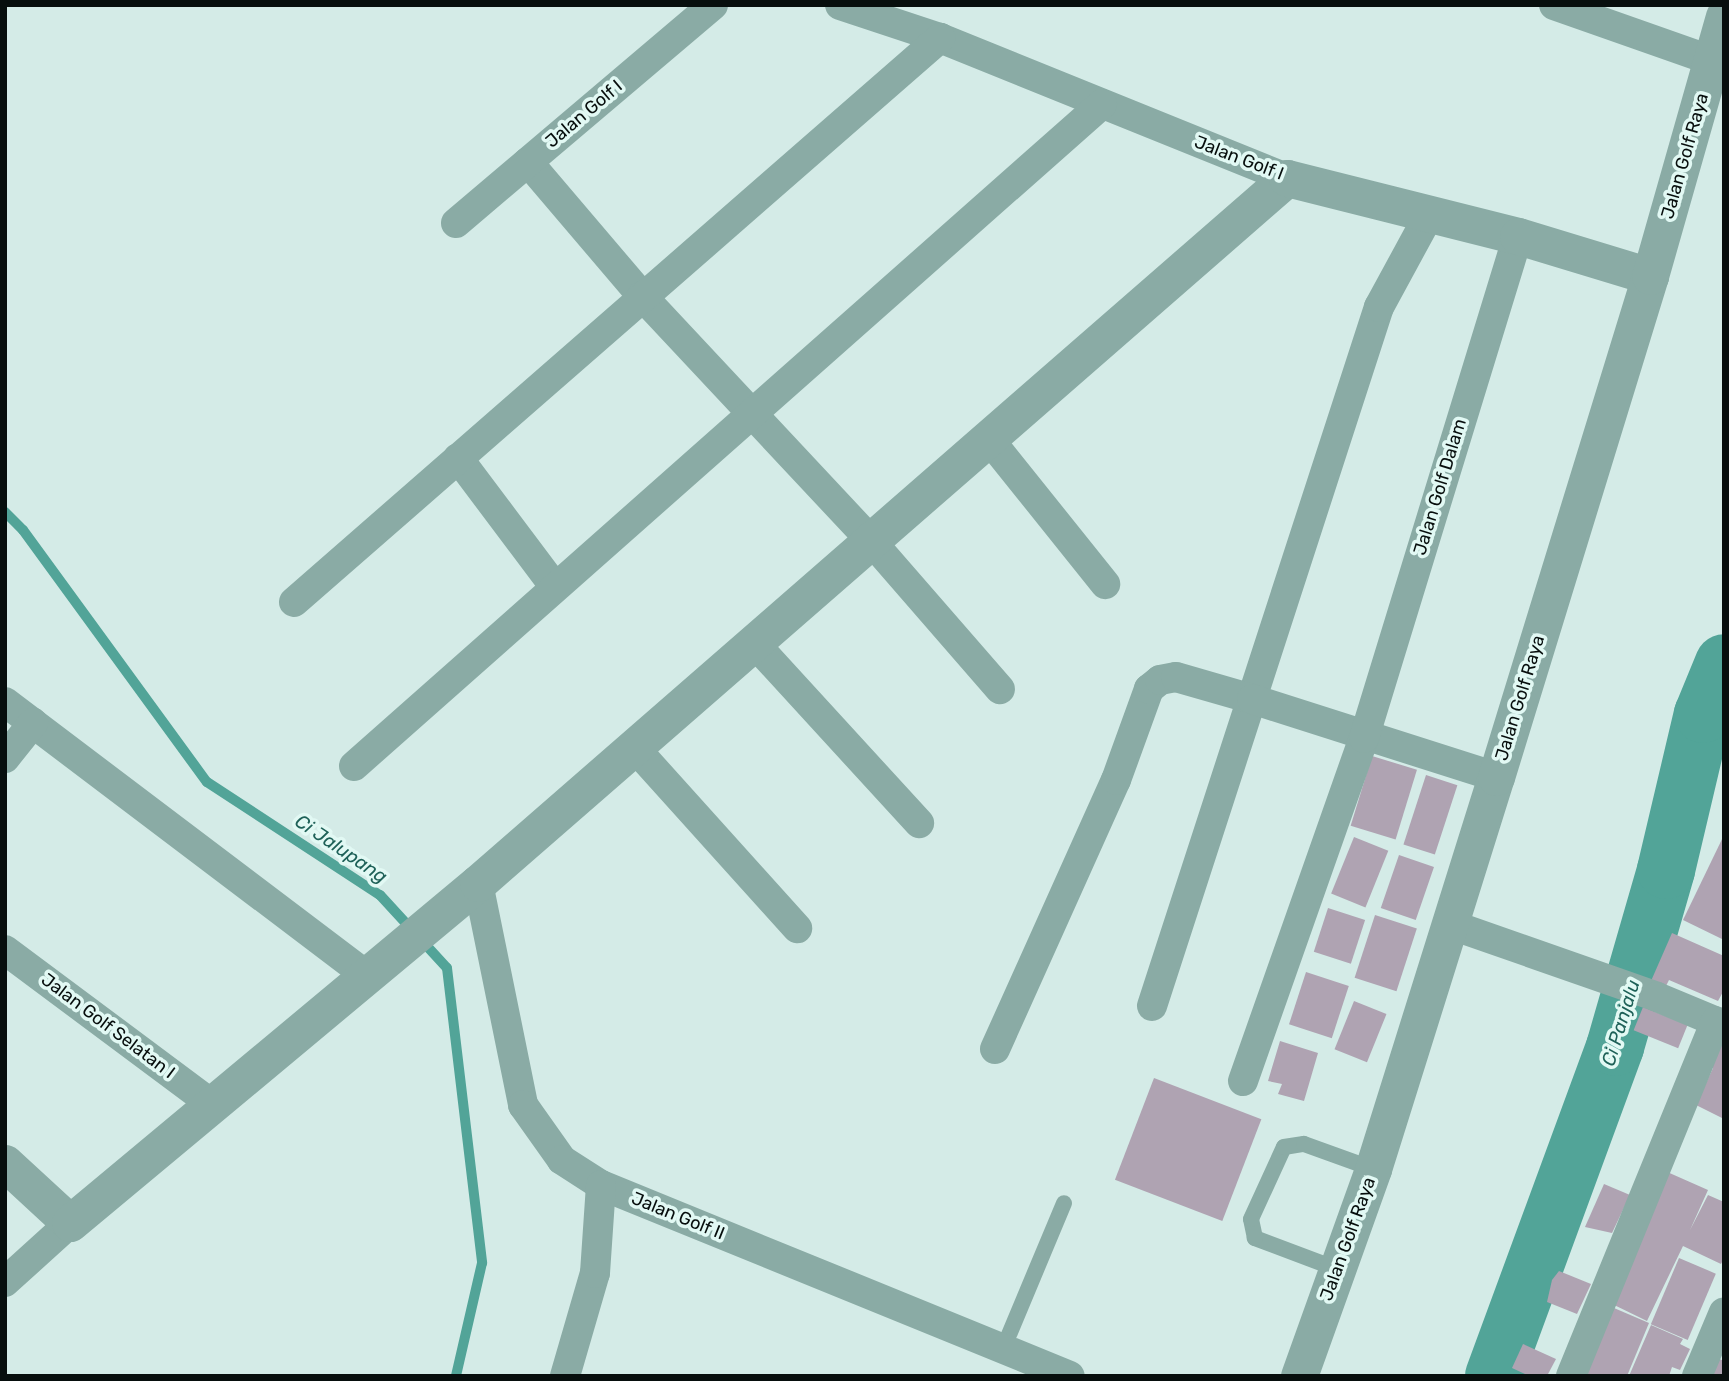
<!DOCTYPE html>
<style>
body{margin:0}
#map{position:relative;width:1729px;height:1381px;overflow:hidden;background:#d4ebe7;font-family:Rubik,sans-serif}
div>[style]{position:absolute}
.stream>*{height:10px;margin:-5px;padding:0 5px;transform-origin:5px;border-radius:5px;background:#52a498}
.river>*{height:58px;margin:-29px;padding:0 29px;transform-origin:29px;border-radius:29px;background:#52a498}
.building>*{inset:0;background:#afa3b2;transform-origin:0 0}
.service>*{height:16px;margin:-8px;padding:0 8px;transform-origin:8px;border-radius:8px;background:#8aaba5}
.minor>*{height:30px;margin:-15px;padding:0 15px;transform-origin:15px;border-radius:15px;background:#8aaba5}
.tertiary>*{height:37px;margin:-18.5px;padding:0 18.5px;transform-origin:18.5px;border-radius:18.5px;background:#8aaba5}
span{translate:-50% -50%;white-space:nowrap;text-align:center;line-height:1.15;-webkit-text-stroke:7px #e2f9f4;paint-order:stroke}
.street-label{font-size:18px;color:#070e0d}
.water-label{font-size:19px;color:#1e6158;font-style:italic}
.frame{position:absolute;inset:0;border:7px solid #070e0d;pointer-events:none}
</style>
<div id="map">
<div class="stream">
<i style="left:5px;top:512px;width:25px;rotate:45deg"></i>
<i style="left:23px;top:530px;width:312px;rotate:53.9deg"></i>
<i style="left:207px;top:782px;width:207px;rotate:33.2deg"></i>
<i style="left:380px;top:895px;width:99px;rotate:47.5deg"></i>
<i style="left:447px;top:968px;width:297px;rotate:83.2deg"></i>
<i style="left:482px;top:1263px;width:116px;rotate:103deg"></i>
</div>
<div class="river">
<i style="left:1494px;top:1376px;width:351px;rotate:-69.8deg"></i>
<i style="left:1615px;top:1047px;width:184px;rotate:-73.9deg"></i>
<i style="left:1666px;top:870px;width:160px;rotate:-76.7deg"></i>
<i style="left:1703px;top:714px;width:55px;rotate:-67.6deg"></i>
</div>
<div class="building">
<i style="left:1372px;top:756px;width:47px;height:73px;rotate:17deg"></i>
<i style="left:1426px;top:775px;width:33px;height:73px;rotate:18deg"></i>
<i style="clip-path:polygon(1724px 835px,1724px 940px,1683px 920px)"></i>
<i style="left:1354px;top:837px;width:37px;height:61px;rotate:22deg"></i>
<i style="left:1399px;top:855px;width:37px;height:56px;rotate:19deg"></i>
<i style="left:1328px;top:908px;width:39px;height:46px;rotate:18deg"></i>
<i style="left:1375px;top:915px;width:44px;height:66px;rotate:18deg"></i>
<i style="clip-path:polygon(1672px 933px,1724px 956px,1724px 990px,1718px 1001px,1669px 980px,1665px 988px,1651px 981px)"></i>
<i style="left:1306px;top:972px;width:45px;height:55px;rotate:18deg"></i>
<i style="left:1354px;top:1001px;width:35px;height:52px;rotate:22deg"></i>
<i style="left:1643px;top:1007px;width:48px;height:25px;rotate:22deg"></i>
<i style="clip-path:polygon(1724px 1039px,1724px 1119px,1696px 1105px,1713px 1068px,1704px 1064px)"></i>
<i style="clip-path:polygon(1280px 1041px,1318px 1053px,1304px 1101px,1278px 1094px,1282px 1084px,1268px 1081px)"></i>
<i style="left:1154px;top:1078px;width:115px;height:109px;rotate:21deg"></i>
<i style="clip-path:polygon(1665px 1171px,1708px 1190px,1690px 1230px,1708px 1195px,1724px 1202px,1724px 1258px,1721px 1264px,1683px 1246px,1647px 1321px,1608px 1302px)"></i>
<i style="clip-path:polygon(1604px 1184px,1630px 1195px,1612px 1233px,1585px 1227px)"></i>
<i style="left:1679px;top:1258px;width:40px;height:72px;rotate:23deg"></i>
<i style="clip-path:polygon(1559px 1271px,1591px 1284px,1577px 1314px,1547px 1302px,1552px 1280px)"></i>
<i style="clip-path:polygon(1614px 1308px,1649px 1323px,1627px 1376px,1591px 1376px,1578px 1370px)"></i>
<i style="clip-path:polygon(1651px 1325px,1683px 1339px,1680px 1344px,1690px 1349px,1680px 1370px,1672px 1367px,1669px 1376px,1629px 1376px)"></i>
<i style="clip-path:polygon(1523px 1344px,1556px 1359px,1547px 1376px,1529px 1376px,1512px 1368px)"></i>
<i style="clip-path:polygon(1710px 1355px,1724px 1361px,1724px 1376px,1702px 1376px)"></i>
</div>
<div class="service">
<i style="left:1337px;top:1269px;width:88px;rotate:-159.3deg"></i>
<i style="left:1255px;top:1238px;width:19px;rotate:-102deg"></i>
<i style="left:1251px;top:1219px;width:79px;rotate:-65.4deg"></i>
<i style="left:1284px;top:1147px;width:20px;rotate:-9deg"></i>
<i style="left:1304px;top:1144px;width:73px;rotate:19.9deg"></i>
<i style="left:1003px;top:1349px;width:158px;rotate:-67.3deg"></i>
</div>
<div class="minor">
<i style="left:840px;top:5px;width:105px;rotate:18.3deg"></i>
<i style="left:940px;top:38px;width:374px;rotate:22deg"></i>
<i style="left:1554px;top:5px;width:169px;rotate:19.4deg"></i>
<i style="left:528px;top:162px;width:176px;rotate:49.6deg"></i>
<i style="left:642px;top:296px;width:337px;rotate:46.9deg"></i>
<i style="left:872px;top:542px;width:195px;rotate:49deg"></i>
<i style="left:456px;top:223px;width:337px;rotate:-40.3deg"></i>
<i style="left:989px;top:439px;width:186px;rotate:51.3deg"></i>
<i style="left:458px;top:458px;width:161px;rotate:53.1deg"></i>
<i style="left:294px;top:602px;width:858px;rotate:-41.12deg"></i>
<i style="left:755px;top:644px;width:243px;rotate:47.5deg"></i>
<i style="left:5px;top:702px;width:455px;rotate:37.1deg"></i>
<i style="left:634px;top:747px;width:244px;rotate:48deg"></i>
<i style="left:5px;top:758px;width:45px;rotate:-51.3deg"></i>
<i style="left:354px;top:766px;width:999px;rotate:-41.51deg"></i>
<i style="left:478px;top:883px;width:227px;rotate:78.5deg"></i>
<i style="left:523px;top:1105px;width:67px;rotate:54.7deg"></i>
<i style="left:562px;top:1160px;width:46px;rotate:32.7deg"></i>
<i style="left:601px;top:1185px;width:506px;rotate:22.16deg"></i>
<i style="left:1449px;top:924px;width:220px;rotate:19.3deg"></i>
<i style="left:1657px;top:997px;width:73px;rotate:22.7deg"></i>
<i style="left:5px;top:950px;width:256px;rotate:36.7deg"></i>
<i style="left:1152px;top:1006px;width:735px;rotate:-72.01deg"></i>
<i style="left:1379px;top:307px;width:105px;rotate:-61.5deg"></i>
<i style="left:995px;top:1049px;width:295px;rotate:-65.8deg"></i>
<i style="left:1116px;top:780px;width:97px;rotate:-70.1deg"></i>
<i style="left:1149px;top:689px;width:14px;rotate:-39deg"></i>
<i style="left:1160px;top:680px;width:16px;rotate:-11deg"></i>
<i style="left:1176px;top:677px;width:79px;rotate:16.1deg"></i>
<i style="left:1252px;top:699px;width:256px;rotate:17.7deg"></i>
<i style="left:1243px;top:1081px;width:364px;rotate:-70.6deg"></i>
<i style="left:1364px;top:738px;width:525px;rotate:-72.95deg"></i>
<i style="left:5px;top:1282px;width:88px;rotate:-42.2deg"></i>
<i style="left:565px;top:1376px;width:107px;rotate:-73.8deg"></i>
<i style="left:595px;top:1273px;width:88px;rotate:-86.1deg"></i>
<i style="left:1571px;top:1376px;width:383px;rotate:-67.8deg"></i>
<i style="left:1697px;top:1376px;width:69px;rotate:-67.1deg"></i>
</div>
<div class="tertiary">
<i style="left:5px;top:1163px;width:88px;rotate:42.7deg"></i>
<i style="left:70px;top:1223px;width:531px;rotate:-39.81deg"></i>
<i style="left:478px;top:883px;width:1073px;rotate:-41.07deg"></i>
<i style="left:1287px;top:178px;width:238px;rotate:14.1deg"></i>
<i style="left:1518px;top:236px;width:138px;rotate:16.9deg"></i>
<i style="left:1299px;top:1376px;width:220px;rotate:-70.3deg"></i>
<i style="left:1373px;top:1169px;width:411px;rotate:-72.6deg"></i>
<i style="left:1496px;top:777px;width:524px;rotate:-72.91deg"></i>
<i style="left:1650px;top:276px;width:270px;rotate:-74.1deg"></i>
</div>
<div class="street-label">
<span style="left:584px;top:114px;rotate:-40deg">Jalan Golf I</span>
<span style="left:1685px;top:156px;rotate:-74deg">Jalan Golf Raya</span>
<span style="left:1239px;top:158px;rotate:21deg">Jalan Golf I</span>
<span style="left:1440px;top:487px;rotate:-73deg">Jalan Golf Dalam</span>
<span style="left:1520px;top:698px;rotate:-73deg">Jalan Golf Raya</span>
<span style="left:108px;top:1026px;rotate:37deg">Jalan Golf Selatan I</span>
<span style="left:678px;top:1216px;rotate:22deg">Jalan Golf II</span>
<span style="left:1348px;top:1239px;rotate:-70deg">Jalan Golf Raya</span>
</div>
<div class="water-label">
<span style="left:341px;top:849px;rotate:34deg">Ci Jalupang</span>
<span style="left:1621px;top:1023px;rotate:-73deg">Ci Panjalu</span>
</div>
<div class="frame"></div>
</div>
